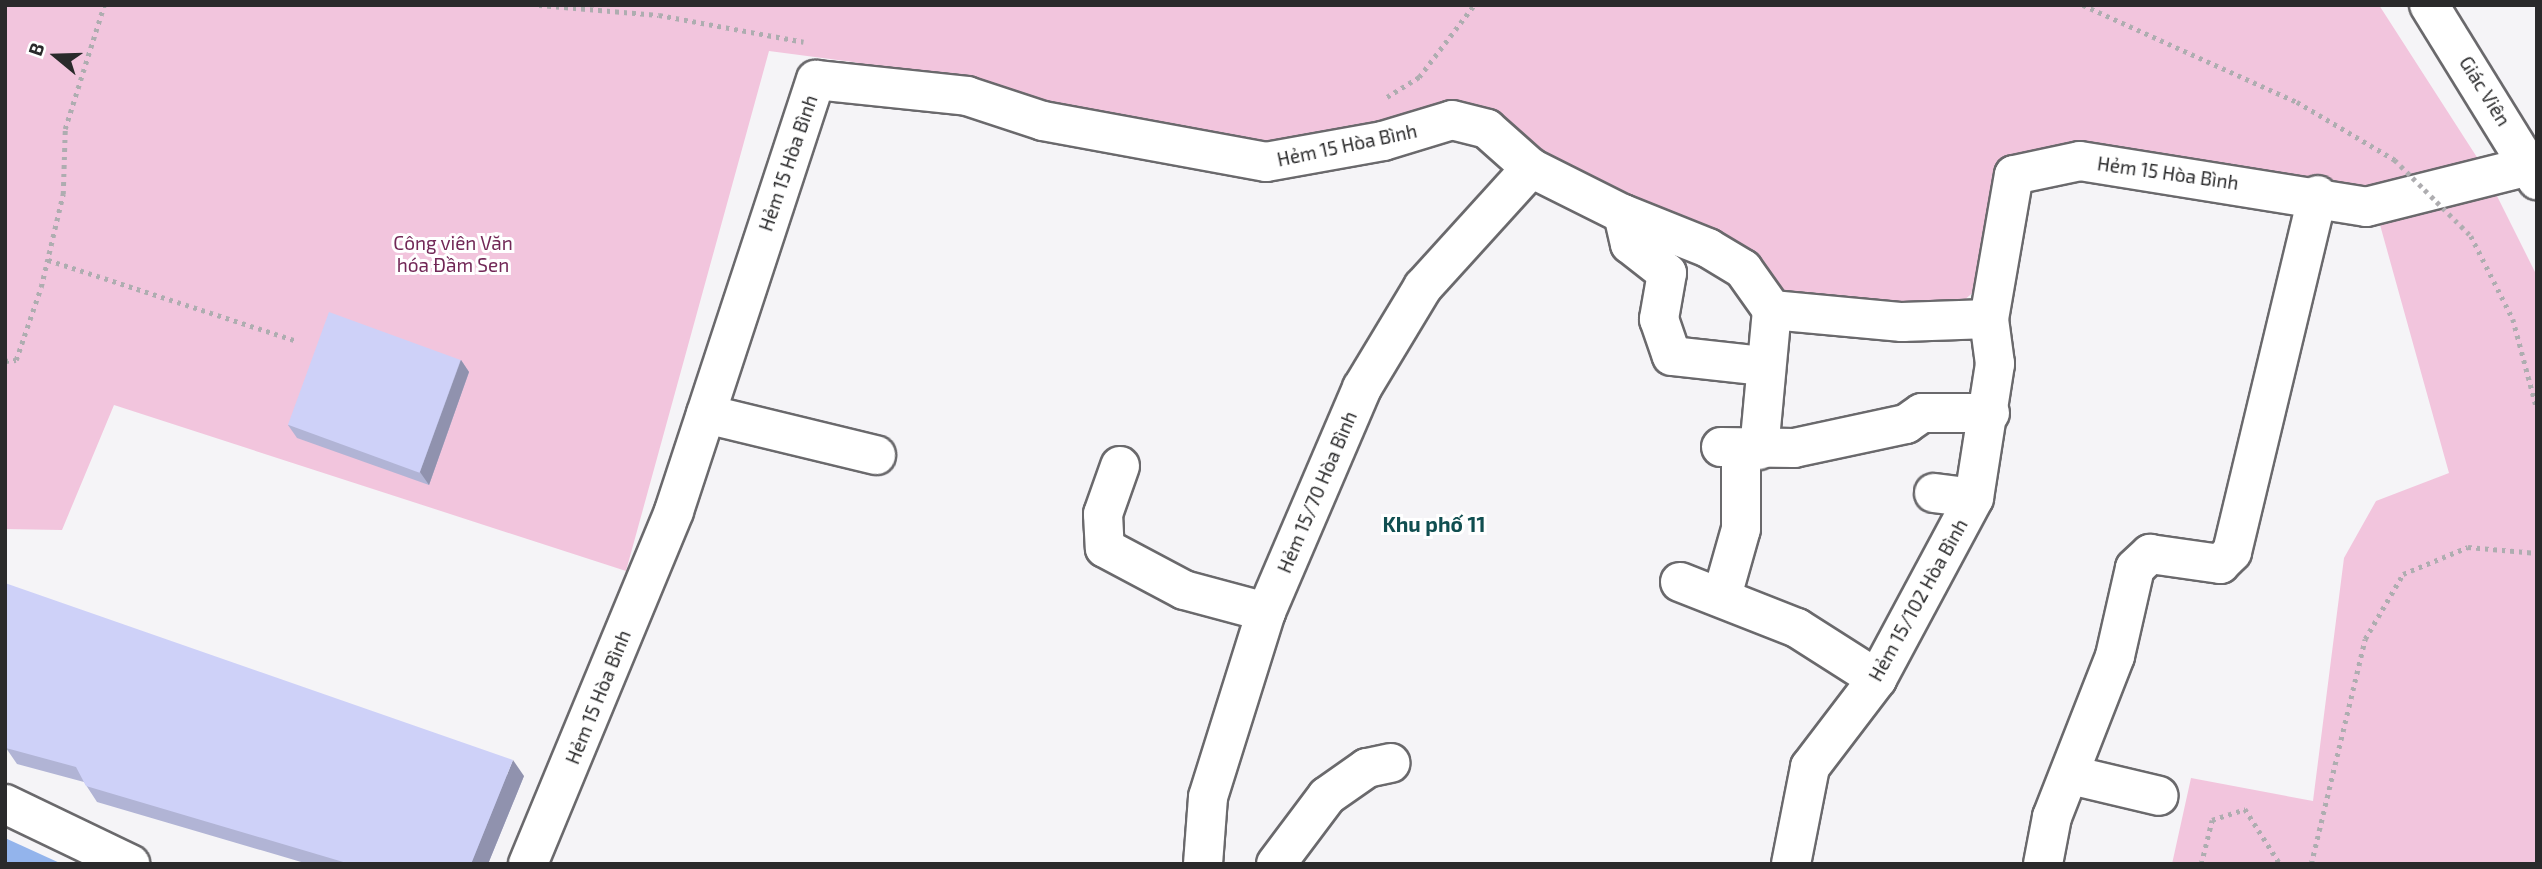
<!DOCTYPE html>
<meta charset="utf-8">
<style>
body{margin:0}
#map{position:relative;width:2542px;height:869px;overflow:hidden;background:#f5f4f7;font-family:"Exo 2",sans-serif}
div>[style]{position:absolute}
.green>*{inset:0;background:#f2c5dd}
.water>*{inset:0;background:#93b4ec}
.path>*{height:4.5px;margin-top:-2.25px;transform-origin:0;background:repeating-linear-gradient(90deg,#aeadb0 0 3.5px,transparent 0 8.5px)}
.roads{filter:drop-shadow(2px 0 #6a696c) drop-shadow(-2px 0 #6a696c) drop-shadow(0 2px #6a696c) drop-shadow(0 -2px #6a696c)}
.minor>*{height:38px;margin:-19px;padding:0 19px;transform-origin:19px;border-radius:19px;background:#fff}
.path-bridge>*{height:4.5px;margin-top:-2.25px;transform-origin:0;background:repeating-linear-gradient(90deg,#aeadb0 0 3.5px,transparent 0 8.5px)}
.wall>*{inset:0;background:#b1b4d5}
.shaded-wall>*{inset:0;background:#9092ae}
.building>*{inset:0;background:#ced1f8;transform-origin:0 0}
span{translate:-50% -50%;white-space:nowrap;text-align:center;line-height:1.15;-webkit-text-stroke:6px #fff;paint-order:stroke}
.street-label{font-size:19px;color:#2a2a2b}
.park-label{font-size:19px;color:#722857}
.neighbourhood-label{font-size:21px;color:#104e50;font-weight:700}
.frame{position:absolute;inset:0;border:7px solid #2a2a2b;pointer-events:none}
.north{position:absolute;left:21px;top:21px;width:70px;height:70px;-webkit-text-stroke:5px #fff;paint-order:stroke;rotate:289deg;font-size:19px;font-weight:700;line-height:28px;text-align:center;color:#2a2a2b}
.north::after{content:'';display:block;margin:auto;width:24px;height:32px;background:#2a2a2b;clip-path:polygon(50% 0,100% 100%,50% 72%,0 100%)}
</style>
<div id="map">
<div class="green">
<i style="clip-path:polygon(5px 5px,2379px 5px,2480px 162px,2537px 276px,2537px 864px,2172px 864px,2191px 778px,2313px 801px,2344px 558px,2376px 501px,2449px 473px,2377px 214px,2014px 164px,1990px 278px,1949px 313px,1778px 300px,1537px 163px,1488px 121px,1265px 152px,853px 62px,769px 51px,626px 571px,114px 405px,62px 530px,5px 529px)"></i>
</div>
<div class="water">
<i style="clip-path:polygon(5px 838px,62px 864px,5px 864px)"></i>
</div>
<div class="path">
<i style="left:539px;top:5px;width:120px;rotate:4.8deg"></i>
<i style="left:659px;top:15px;width:147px;rotate:10.5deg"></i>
<i style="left:2083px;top:5px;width:235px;rotate:24.4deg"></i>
<i style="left:2297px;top:102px;width:114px;rotate:30.6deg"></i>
<i style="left:1387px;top:97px;width:38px;rotate:-32deg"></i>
<i style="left:1419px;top:77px;width:91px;rotate:-52.6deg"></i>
<i style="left:2471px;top:236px;width:93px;rotate:63.2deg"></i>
<i style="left:2513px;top:319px;width:93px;rotate:75.1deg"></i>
<i style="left:48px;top:260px;width:263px;rotate:18deg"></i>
<i style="left:5px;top:361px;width:11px;rotate:-5deg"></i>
<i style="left:16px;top:360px;width:77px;rotate:-71.1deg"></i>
<i style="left:41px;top:287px;width:96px;rotate:-76.7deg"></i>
<i style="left:63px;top:194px;width:65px;rotate:-88.2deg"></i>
<i style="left:65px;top:129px;width:130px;rotate:-72.5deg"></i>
<i style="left:2201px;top:864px;width:45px;rotate:-76deg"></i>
<i style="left:2212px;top:820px;width:35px;rotate:-18deg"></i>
<i style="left:2245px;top:809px;width:65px;rotate:57.5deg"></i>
<i style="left:2311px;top:864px;width:231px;rotate:-76.5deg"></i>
<i style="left:2365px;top:639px;width:75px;rotate:-59.7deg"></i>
<i style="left:2403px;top:574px;width:70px;rotate:-22.6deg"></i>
<i style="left:2468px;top:547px;width:69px;rotate:5deg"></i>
</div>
<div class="roads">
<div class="minor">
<i style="left:2429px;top:5px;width:206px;rotate:58.3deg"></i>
<i style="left:1623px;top:214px;width:31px;rotate:77deg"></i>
<i style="left:1630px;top:244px;width:47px;rotate:38.1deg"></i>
<i style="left:1667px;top:273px;width:47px;rotate:99.9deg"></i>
<i style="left:1659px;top:319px;width:39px;rotate:71deg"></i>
<i style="left:1672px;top:356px;width:92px;rotate:6.3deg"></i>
<i style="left:706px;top:414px;width:175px;rotate:13.6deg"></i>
<i style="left:1721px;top:447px;width:73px;rotate:0.8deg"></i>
<i style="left:1794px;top:448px;width:115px;rotate:-12.1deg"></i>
<i style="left:1906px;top:424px;width:19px;rotate:-35deg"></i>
<i style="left:1922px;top:413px;width:68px"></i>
<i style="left:1759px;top:450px;width:141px;rotate:-84.7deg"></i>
<i style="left:1120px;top:466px;width:51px;rotate:109.5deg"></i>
<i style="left:1103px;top:514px;width:34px;rotate:87deg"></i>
<i style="left:1105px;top:548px;width:89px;rotate:28deg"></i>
<i style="left:1184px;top:590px;width:85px;rotate:15deg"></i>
<i style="left:1934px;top:493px;width:40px;rotate:7.1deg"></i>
<i style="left:1680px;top:582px;width:126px;rotate:21.5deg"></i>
<i style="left:1797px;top:628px;width:95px;rotate:32.5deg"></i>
<i style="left:1722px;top:596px;width:70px;rotate:-74.2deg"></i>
<i style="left:1741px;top:529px;width:80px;rotate:-90deg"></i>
<i style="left:2071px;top:775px;width:90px;rotate:13.4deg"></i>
<i style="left:5px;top:804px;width:139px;rotate:25.6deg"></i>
<i style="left:528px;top:864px;width:382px;rotate:-67.5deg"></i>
<i style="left:674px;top:511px;width:454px;rotate:-71.8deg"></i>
<i style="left:816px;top:80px;width:152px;rotate:6deg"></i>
<i style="left:967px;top:96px;width:80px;rotate:18.2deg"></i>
<i style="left:1043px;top:121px;width:227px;rotate:10.4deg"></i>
<i style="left:1266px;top:162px;width:119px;rotate:-10.2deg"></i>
<i style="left:1383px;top:141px;width:72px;rotate:-16.9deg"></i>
<i style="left:1452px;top:120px;width:36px;rotate:14deg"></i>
<i style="left:1487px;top:129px;width:59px;rotate:41.6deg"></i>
<i style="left:1531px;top:168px;width:103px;rotate:26.6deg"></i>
<i style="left:1623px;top:214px;width:92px;rotate:21.8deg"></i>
<i style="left:1708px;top:248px;width:41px;rotate:31deg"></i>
<i style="left:1743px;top:269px;width:50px;rotate:54.7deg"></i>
<i style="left:1772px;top:310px;width:131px;rotate:5.3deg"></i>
<i style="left:1902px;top:322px;width:87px;rotate:-2deg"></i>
<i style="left:1989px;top:319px;width:146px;rotate:-80.2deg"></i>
<i style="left:2014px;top:175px;width:67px;rotate:-12deg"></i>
<i style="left:2080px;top:161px;width:290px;rotate:9.1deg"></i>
<i style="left:2366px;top:207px;width:176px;rotate:-14.1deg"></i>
<i style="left:1203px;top:864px;width:67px;rotate:-85.7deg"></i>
<i style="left:1208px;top:797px;width:194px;rotate:-72.6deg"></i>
<i style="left:1266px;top:612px;width:244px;rotate:-66.8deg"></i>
<i style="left:1362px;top:388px;width:118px;rotate:-58.9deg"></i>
<i style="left:1423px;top:287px;width:161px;rotate:-47.8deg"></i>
<i style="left:1276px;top:864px;width:85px;rotate:-53.1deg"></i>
<i style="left:1327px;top:796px;width:49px;rotate:-35deg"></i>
<i style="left:1367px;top:768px;width:24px;rotate:-12deg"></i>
<i style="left:1791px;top:864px;width:99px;rotate:-78.9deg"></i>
<i style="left:1810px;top:767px;width:111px;rotate:-52.7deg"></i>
<i style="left:1877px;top:679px;width:205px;rotate:-61.8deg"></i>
<i style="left:1974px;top:498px;width:136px;rotate:-81.1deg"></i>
<i style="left:1995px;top:364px;width:45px;rotate:-97.6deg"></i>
<i style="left:2043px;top:864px;width:48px;rotate:-79.2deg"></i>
<i style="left:2052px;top:817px;width:173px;rotate:-68.6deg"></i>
<i style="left:2115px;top:656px;width:90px;rotate:-77.2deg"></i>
<i style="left:2135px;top:568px;width:21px;rotate:-43deg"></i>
<i style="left:2150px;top:554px;width:71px;rotate:8.1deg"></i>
<i style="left:2220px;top:564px;width:17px;rotate:-45deg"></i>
<i style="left:2232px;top:552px;width:367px;rotate:-76.5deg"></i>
</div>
</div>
<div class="path-bridge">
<i style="left:2395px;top:160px;width:107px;rotate:45deg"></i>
</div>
<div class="wall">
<i style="clip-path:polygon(461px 360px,469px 372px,429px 485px,297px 438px,288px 425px)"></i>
<i style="clip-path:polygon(6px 748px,524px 776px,488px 864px,308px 864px,97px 802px,84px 782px,17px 764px)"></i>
</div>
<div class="shaded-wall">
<i style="clip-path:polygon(461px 360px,469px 372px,429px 485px,420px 472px)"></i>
<i style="clip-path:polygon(513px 760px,524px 776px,488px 864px,471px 864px)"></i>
</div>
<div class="building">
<i style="left:329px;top:312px;width:140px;height:120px;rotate:20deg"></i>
<i style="clip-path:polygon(5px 583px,513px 760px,471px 864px,350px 864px,86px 786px,76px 767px,6px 748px,5px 746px)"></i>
</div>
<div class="street-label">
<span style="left:2485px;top:91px;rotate:58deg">Giác Viên</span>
<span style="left:1347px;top:145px;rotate:-12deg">Hẻm 15 Hòa Bình</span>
<span style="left:788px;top:163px;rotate:-71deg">Hẻm 15 Hòa Bình</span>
<span style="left:2168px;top:173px;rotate:8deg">Hẻm 15 Hòa Bình</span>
<span style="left:1317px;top:492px;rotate:-67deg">Hẻm 15/70 Hòa Bình</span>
<span style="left:1918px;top:600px;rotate:-61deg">Hẻm 15/102 Hòa Bình</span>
<span style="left:598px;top:697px;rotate:-68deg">Hẻm 15 Hòa Bình</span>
</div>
<div class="park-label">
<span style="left:453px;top:254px">Công viên Văn<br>hóa Đầm Sen</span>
</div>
<div class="neighbourhood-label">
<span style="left:1434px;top:524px">Khu phố 11</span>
</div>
<div class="frame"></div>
<div class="north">B</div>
</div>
